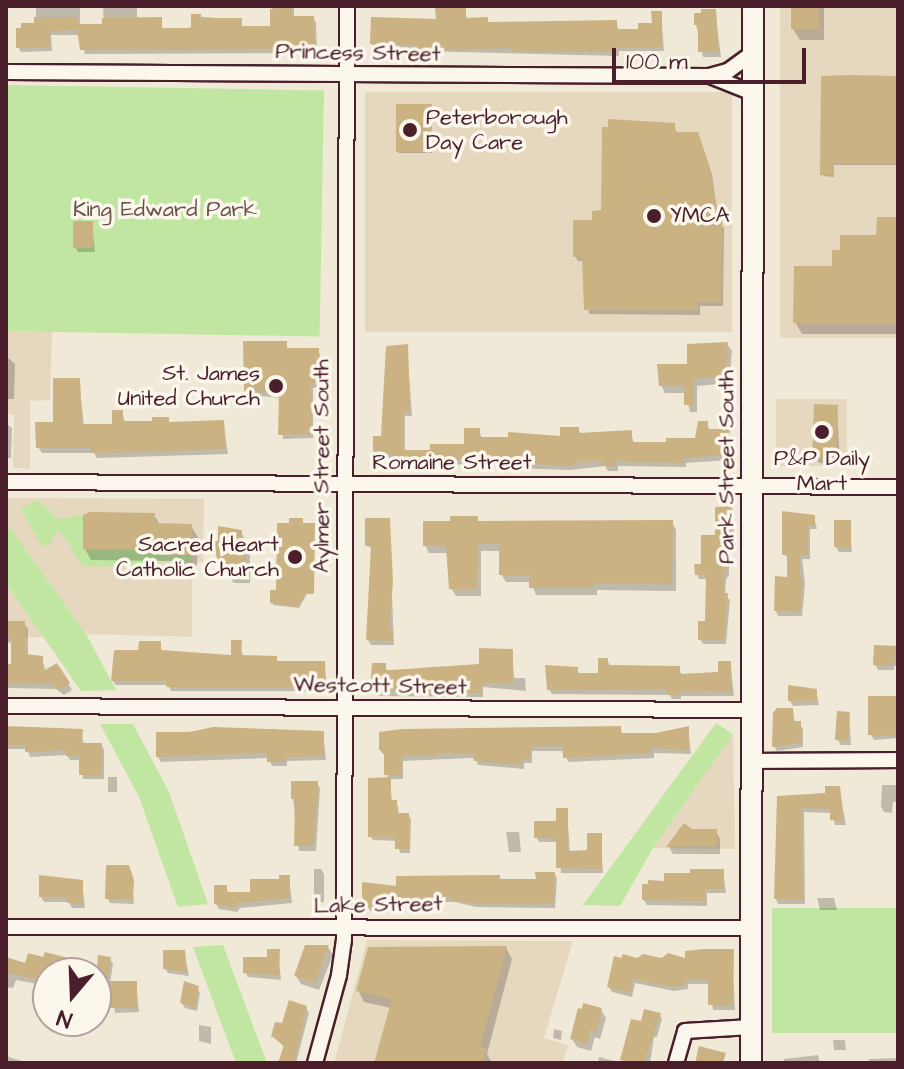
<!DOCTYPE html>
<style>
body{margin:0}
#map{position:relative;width:904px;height:1069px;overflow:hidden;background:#f1e9d7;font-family:"Architects Daughter",sans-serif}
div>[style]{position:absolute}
.built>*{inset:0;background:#e6d8be;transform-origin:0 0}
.green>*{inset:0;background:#c0e6a1;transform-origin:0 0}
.shadow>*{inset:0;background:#0003;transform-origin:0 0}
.building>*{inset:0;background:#cbb282;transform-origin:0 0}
.roads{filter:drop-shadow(2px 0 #4a1f2b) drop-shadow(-2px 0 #4a1f2b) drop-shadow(0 2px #4a1f2b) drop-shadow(0 -2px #4a1f2b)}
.minor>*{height:14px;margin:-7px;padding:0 7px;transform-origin:7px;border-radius:7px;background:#fbf7ec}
.secondary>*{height:20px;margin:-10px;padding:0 10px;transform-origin:10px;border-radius:10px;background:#fbf7ec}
.dots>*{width:22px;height:22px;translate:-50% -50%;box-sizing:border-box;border:4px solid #fbf7ec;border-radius:50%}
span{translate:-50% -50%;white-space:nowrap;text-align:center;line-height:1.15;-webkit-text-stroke:7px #fbf7ec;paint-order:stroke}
.street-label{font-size:22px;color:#4a1f2b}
.poi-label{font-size:22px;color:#4a1f2b}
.left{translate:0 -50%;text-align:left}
.right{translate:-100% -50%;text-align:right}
.park-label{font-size:22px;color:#685148}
.frame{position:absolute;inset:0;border:8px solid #4a1f2b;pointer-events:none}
.north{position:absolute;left:32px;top:957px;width:80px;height:80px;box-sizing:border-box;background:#fbf7ec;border:2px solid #b4a19f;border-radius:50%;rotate:199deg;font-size:22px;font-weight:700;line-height:32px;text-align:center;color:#4a1f2b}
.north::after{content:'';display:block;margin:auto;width:28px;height:36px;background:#4a1f2b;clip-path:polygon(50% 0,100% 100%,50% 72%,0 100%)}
.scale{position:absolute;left:612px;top:48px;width:194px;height:36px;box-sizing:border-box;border:4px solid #4a1f2b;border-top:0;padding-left:10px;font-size:24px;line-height:28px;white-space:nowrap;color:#4a1f2b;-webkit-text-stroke:6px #fbf7ec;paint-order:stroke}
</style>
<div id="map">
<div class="built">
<i style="left:780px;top:6px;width:118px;height:332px"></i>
<i style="left:365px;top:92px;width:367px;height:240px"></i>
<i style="clip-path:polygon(6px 331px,52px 332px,50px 400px,30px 401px,30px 469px,13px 468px,14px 415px,6px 414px)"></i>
<i style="left:776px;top:399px;width:71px;height:67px"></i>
<i style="clip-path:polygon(6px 498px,204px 499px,203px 562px,192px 563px,192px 637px,86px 634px,6px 522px)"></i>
<i style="clip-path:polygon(6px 584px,43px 637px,6px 638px)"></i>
<i style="clip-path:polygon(733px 734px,735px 849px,653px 848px)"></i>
<i style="clip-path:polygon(367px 940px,573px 941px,544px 1038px,568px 1045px,563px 1063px,334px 1063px)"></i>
</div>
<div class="green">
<i style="left:6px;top:85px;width:318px;height:246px;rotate:1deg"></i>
<i style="clip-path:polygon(37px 500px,59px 519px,83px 515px,83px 549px,167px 550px,167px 555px,192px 555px,191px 561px,147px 561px,147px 567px,83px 566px,58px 529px,49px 545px,41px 545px,21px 509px)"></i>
<i style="clip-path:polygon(6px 522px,86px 634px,116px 690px,81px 691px,6px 584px)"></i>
<i style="clip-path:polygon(716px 723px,733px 734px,653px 848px,620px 906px,583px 905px)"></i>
<i style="clip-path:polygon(100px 724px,133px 724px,169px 792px,208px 904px,178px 907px,139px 797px)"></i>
<i style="left:772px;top:908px;width:126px;height:125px"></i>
<i style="clip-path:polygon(223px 945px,267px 1063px,236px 1063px,193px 947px)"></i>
</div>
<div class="shadow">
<i style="clip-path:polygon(36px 6px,80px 6px,80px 26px,104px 26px,103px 6px,137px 6px,137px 19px,160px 19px,163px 30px,193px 29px,193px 16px,240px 20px,243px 28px,272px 28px,272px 6px,294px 6px,294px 18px,313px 18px,316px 23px,317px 53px,85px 54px,80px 35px,51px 35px,52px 51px,21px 52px,18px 47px,36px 25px)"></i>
<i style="clip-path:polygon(793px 6px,824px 6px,824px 40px,800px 40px,793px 29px)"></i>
<i style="clip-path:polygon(465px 8px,467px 20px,487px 19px,489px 24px,616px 22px,619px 31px,640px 31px,654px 25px,661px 13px,664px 51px,619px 51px,619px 56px,376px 50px,373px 45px,373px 19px,438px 21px)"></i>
<i style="clip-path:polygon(715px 11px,721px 57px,703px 57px,696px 24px)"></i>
<i style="clip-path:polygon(898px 78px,898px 165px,834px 165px,834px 177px,823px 176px)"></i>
<i style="clip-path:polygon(431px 106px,432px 153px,399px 153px,398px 152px)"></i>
<i style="clip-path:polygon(674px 125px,677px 134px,700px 139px,712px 175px,719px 223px,724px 228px,723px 306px,700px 306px,700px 315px,589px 314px,584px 261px,578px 261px,575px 256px,594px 222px)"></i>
<i style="clip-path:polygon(898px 219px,898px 334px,802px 334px,795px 322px,834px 268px)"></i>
<i style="clip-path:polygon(92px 223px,95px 252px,78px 252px,75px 247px)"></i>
<i style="clip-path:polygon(285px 343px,288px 350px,318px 350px,320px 355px,321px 388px,313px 388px,313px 438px,283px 439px,281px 398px,249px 395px,246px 390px)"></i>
<i style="clip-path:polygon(727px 344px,732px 351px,729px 383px,697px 386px,697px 412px,690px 412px,686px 393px,665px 393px,661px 385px)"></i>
<i style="clip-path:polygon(407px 346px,412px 416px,405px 416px,405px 452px,466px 446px,479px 430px,482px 439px,562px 438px,578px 429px,581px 434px,631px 432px,634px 444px,697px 440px,707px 423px,710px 431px,728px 431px,730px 460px,686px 463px,686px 467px,618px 466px,618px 471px,608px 471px,605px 466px,570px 470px,512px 468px,509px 465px,422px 464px,422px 470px,409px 470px,406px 464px,397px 464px,394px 458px,378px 458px,375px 453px,382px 438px)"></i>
<i style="clip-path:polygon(6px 356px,15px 364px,14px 399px,6px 399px)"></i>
<i style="clip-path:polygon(79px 380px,84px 426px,114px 426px,122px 412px,125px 423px,223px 422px,228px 454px,97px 458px,94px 453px,42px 453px,38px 447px,55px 424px)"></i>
<i style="clip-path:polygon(837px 407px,840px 464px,819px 463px,816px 458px)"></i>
<i style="clip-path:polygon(6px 423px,12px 428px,11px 458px,6px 458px)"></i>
<i style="clip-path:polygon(731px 508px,734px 534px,729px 534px,729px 575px,726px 579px,725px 595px,730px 600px,726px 644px,703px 644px,700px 639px,707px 623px,708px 579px,699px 579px,697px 574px)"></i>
<i style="clip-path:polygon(154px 515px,160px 525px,191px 526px,198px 537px,197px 566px,175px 565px,173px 561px,91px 560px,85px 549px)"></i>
<i style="clip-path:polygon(814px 517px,817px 529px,810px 529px,810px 559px,802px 559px,805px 584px,802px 616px,778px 616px,776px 611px,789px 579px,789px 559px,784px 554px)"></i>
<i style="clip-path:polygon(477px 518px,479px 523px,672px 522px,676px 530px,676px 591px,597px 590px,597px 595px,536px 595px,531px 582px,506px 582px,501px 574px,501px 551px,481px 551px,481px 596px,456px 596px,451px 588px,449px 553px,429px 553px,425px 545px,452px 523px)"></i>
<i style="clip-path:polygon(389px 520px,394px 645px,371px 645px,368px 640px,373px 550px,367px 545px)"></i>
<i style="clip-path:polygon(849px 522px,852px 552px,839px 552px,836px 547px)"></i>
<i style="clip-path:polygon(302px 525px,314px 527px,314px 594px,307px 594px,299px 608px,273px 605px)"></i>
<i style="clip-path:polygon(220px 528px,241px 531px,245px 540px,250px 552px,250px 583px,234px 583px,220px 564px,216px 554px)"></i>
<i style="clip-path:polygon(6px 623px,24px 623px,28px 629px,28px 656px,42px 658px,46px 672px,57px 665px,72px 690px,64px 695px,56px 689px,7px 688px,6px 666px,13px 666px,13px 643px,6px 642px)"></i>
<i style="clip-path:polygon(240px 642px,243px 657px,276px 658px,279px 663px,324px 663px,327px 691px,171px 691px,168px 685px,116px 685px,113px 681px,140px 652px,160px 643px,162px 652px,233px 657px)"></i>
<i style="clip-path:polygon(898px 648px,898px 666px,894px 666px,894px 670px,878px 670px,875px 664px)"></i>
<i style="clip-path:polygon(512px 651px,514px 678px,525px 678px,526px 691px,483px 687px,483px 697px,377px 696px,375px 691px,374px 665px,385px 665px,387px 672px,430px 672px,430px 667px,480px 666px)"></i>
<i style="clip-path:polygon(607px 660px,610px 665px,679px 668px,682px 676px,720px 674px,730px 663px,734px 696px,681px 696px,681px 699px,672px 699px,670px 695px,552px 694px,549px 689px,576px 669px,580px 675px,600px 675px)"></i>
<i style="clip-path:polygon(816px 691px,819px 705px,793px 706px,790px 701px)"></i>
<i style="clip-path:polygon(898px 705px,898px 738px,874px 740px,871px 735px)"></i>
<i style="clip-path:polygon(792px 710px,795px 723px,803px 728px,803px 747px,777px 751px,774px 746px)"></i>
<i style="clip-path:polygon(849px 714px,851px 745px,841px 745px,838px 740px)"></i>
<i style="clip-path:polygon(6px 728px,81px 731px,84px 745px,101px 745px,104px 749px,104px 779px,83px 779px,81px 760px,70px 760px,67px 755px,30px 757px,27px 749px,6px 749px)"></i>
<i style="clip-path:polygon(620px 728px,623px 735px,656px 735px,688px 728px,691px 754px,654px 753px,654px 758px,568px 762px,564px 751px,532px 751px,532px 763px,524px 763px,524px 769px,478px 765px,476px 759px,470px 758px,403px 761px,403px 779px,390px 779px,392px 802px,398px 806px,399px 815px,408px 815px,411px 819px,410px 853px,400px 853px,397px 841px,373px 840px,370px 836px,388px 779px,381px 734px)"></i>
<i style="clip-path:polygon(264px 729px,276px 729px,278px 733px,323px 733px,326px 760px,287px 761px,287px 766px,272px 766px,269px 758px,161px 762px,158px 757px,158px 733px)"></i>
<i style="left:108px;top:777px;width:9px;height:15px"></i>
<i style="clip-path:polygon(317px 783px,320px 788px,316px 851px,299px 851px,293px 798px)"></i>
<i style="clip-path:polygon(882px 785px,898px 785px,898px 802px,893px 802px,892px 813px,884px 812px,881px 807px)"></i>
<i style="clip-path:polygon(839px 788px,846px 825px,835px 825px,832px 813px,804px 812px,805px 904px,778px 904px,776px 899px,779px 798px,827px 795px)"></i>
<i style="clip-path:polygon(567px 810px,570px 853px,589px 852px,600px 835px,603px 873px,561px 873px,558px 842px,539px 842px,536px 837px,558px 823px)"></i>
<i style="clip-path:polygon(684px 826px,691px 831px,716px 831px,720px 839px,720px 854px,673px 854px,669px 847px)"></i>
<i style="clip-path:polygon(506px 832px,519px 832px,521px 852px,509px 852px)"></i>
<i style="clip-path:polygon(314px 869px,321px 869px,324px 874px,324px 902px,317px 902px,314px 897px)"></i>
<i style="clip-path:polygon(723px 871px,726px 893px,707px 893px,707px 906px,647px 905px,644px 900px,666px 883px)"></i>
<i style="clip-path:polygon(131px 872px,134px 904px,110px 903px,107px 898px)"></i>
<i style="clip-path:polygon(554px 874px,557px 878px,555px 908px,476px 907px,455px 902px,426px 902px,421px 906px,378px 907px,378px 911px,370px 911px,367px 906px,398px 888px,472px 877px,538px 881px)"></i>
<i style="clip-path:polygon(289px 877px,292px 903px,240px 908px,237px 912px,219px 909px,216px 904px,226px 887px,229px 894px,252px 894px)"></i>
<i style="clip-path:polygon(82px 882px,85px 908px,72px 908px,69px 902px,44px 902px,41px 897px)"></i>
<i style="clip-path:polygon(817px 898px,834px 898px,837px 910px,820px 910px)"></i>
<i style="clip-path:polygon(328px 947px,333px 955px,319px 990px,301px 984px,296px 976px)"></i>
<i style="clip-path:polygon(506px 948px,512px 959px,487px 1054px,492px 1063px,376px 1063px,391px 1008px,364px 1002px,358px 990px)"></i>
<i style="clip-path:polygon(278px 951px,281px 980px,248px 977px,245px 972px)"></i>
<i style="clip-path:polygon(732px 951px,735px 1010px,713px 1010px,710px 984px,688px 984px,688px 989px,674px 991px,635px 983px,632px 997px,612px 992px,609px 987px,638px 960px,687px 960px)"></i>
<i style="clip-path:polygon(184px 952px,189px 976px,168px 973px,165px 968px)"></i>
<i style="clip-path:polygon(6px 959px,26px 965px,71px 961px,74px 967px,73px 973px,48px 973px,48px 986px,16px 980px,13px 988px,6px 987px)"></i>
<i style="clip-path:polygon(110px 959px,113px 964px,110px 983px,136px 983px,139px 1012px,115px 1013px,112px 988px,99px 987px,96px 982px)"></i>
<i style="clip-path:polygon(197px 988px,200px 993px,197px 1011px,185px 1008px,182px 1003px)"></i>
<i style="clip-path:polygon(306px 1008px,309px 1013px,296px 1063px,280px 1063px,285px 1048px,273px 1036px)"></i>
<i style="clip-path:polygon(601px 1010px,606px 1018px,600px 1039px,595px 1037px,591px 1051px,577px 1047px,572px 1039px)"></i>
<i style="clip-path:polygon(660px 1015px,662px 1019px,657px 1037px,654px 1037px,650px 1063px,598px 1063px,599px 1057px,622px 1063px,633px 1021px,642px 1023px)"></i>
<i style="clip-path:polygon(199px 1025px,211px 1027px,211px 1044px,199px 1041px)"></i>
<i style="clip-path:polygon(554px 1029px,562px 1031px,561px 1040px,553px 1038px)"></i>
<i style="clip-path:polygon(833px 1040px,845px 1040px,846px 1050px,834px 1050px)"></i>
<i style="clip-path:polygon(6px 1051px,9px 1057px,28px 1063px,6px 1063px)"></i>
<i style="clip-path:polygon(818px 1055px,820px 1063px,784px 1063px,784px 1059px)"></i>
<i style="clip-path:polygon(898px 1058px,898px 1063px,869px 1063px,869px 1059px)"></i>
</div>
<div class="building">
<i style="clip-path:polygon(466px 6px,466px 18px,488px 17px,488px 22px,617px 20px,617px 29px,638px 29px,638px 23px,652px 23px,651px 11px,662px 11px,662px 47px,617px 47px,617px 52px,512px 52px,511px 48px,418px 51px,418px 45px,370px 44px,371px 17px,436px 19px,435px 7px)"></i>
<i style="left:791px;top:6px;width:28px;height:23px"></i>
<i style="clip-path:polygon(279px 8px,292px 8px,292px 16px,314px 16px,315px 49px,80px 50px,77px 30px,50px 31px,50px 47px,16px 48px,16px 28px,21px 28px,21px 23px,34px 23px,34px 17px,78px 17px,78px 24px,102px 24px,102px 18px,162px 17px,162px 28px,188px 28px,191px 27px,191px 14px,201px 14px,201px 18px,242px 18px,242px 26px,270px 26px,270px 9px)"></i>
<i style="clip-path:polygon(701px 9px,716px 9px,719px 52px,698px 52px,698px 25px,694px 25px,694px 13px,701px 13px)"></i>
<i style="clip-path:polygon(850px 75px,898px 76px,898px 164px,834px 164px,834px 175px,820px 175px,821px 76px)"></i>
<i style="left:396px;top:104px;width:36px;height:48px"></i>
<i style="clip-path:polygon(608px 119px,675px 123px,675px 132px,698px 132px,710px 168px,718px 221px,722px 221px,721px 302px,698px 302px,698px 310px,584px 310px,582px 257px,573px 257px,573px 220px,592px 220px,592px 211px,601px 210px,602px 127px,608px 127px)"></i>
<i style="clip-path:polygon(877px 217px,898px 217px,898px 324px,793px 323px,794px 266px,832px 266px,832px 250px,840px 250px,840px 235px,876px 235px)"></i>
<i style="left:73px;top:221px;width:20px;height:27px"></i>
<i style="clip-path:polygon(243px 341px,287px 341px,287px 348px,319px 348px,319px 383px,311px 383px,312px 434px,278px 435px,279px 394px,244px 391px)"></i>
<i style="clip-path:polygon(728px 342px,726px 376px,694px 379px,694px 405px,684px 405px,684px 386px,659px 386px,657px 364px,687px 364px,687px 344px)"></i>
<i style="clip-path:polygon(408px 344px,410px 412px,403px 412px,403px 450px,430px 450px,430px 444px,464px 444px,464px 428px,480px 428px,480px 437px,508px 437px,508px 432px,560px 436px,560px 427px,579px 427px,579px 433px,632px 430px,632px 442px,666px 442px,666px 438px,695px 438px,698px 421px,708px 421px,708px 429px,730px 429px,728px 455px,684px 458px,684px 463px,616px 461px,616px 466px,603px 466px,603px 461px,577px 461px,577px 465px,566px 466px,474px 460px,421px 460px,421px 466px,404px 465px,404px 460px,392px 460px,392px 454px,373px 454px,373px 436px,381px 436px,386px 346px)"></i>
<i style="clip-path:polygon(53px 378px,80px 378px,82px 424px,112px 424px,112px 410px,123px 410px,123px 421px,152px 421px,152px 417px,169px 417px,169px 422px,224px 420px,226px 449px,110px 453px,91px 453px,91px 448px,36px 448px,35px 422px,53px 422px)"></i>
<i style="left:814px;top:404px;width:24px;height:55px;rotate:2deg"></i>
<i style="clip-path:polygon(732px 506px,733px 530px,728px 529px,727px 569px,724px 573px,724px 593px,728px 593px,724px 640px,698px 640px,698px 621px,705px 621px,706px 575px,695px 575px,694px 564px,701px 564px,701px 535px,715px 535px,715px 507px)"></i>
<i style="clip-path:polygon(782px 511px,815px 515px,815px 525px,808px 525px,808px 555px,800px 555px,800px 577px,803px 577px,800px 612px,774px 611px,775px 576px,787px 577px,787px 555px,782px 555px)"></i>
<i style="clip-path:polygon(90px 512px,155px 513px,155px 523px,192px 524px,192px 555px,167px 555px,167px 550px,83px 549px,83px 515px)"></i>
<i style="clip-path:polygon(450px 516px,478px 516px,478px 521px,673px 520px,672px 584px,593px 583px,593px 588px,529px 588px,529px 575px,499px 575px,499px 544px,478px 544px,477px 589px,449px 589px,446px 546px,423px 546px,423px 521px,450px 521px)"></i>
<i style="clip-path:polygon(289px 518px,303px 518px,303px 523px,315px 523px,314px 593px,306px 593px,298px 607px,270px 603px,270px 590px,276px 590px,277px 523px,289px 523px)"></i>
<i style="clip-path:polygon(365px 518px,390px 518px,393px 581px,389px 630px,393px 630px,393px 641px,366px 640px,371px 546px,365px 546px)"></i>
<i style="left:834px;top:520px;width:17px;height:27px"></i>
<i style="clip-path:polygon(218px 526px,242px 530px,242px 541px,246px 541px,246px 575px,227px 575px,227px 565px,218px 565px,214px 541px,218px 541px)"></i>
<i style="clip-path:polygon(6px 621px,25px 621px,25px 654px,43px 656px,43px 671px,57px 663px,70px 683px,59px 690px,51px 684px,6px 683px,6px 664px,11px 664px,11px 638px,6px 638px)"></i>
<i style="clip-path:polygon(231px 640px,242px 640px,241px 655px,277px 656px,277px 661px,325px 661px,326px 687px,166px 687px,167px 681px,111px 681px,114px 650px,138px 650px,139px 641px,161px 641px,161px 650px,231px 655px)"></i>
<i style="clip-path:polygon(874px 645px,898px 646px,898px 662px,892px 662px,892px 666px,873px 665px)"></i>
<i style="clip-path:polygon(479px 648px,513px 649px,513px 683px,482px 683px,482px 693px,370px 690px,372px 663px,386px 663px,386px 670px,391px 670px,479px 664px)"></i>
<i style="clip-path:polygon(598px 658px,608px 658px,608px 665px,680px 666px,680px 674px,718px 672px,718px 661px,731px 661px,732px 692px,679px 691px,679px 695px,667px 695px,667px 690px,547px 690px,545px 665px,578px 667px,578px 673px,598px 673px)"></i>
<i style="clip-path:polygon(788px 685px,817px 689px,817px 701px,788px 701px)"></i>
<i style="left:868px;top:696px;width:30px;height:39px"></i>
<i style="clip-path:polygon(777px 708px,793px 708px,794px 721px,801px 721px,801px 743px,772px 747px,773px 713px)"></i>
<i style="left:837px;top:711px;width:13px;height:29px;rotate:4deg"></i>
<i style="clip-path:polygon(6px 726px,83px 729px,82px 743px,102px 743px,102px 775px,79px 775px,79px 756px,66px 756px,66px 750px,25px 752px,25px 745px,6px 745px)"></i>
<i style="clip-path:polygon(621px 726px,621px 733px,656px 733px,689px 726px,689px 750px,652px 748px,652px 753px,563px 758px,562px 746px,531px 746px,530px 759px,522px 759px,522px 765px,474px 761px,473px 754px,466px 753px,438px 753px,438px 756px,402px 756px,402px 775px,384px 775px,384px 755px,379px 749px,379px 732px,402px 729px)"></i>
<i style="clip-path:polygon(213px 727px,324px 731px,324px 756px,285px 757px,285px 762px,267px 762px,267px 753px,156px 757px,156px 732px,190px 732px)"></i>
<i style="clip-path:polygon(391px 777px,391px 800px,397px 800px,397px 813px,409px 813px,409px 849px,395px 849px,395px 837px,368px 837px,368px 778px)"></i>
<i style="clip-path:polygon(291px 781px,318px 781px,314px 846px,294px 846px,295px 799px,291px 799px)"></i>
<i style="clip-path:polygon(825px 786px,840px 786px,844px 821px,830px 820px,830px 809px,802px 808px,803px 899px,774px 899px,777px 796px,825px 793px)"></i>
<i style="clip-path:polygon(556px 808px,568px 808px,568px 851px,587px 850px,587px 833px,602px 833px,602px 869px,556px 868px,556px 838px,534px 838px,534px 821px,556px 821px)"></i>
<i style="clip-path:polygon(684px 823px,692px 829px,717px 829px,717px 846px,666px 847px)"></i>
<i style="clip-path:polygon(106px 865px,129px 865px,134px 880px,133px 899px,105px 899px)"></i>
<i style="clip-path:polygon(690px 869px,724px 869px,724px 889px,705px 889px,705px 901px,642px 900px,642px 884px,648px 884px,648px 880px,664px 881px,664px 873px,690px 873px)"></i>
<i style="clip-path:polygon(535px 872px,555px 872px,553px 903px,472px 903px,452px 901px,452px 898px,423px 897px,423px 901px,376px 902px,376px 907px,365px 907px,362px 895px,362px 882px,396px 886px,396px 876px,494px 875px,500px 875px,500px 879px,536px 879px)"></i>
<i style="clip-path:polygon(39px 875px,83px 880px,83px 903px,67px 903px,67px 897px,39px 897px)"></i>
<i style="clip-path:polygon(279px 875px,290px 875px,290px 898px,238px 903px,234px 908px,214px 904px,214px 885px,227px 885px,227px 892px,250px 892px,250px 879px,279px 879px)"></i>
<i style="clip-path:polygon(305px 945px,329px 945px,315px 983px,294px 976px)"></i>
<i style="clip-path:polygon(507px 946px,480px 1047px,487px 1049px,483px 1063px,374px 1063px,392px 999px,356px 991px,368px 947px)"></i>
<i style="clip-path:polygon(267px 949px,280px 949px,279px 975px,243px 973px,243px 957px,267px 957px)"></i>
<i style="clip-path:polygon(704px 949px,734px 949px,733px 1006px,708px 1005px,708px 980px,686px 980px,686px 985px,670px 987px,633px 979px,630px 993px,607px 987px,614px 956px,621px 958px,623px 954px,637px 958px,643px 954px,662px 958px,668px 953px,685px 958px,685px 951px)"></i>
<i style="clip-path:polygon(163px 950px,185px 950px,187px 972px,163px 969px)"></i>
<i style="clip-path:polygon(45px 952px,72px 959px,70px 973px,48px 973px,48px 981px,6px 973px,6px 957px,25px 963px,28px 953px,43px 957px)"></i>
<i style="clip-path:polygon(98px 955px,111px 957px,107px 984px,96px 982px)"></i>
<i style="left:109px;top:981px;width:28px;height:27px"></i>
<i style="clip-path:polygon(184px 981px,199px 986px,195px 1008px,180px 1003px)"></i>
<i style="clip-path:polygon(289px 1000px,307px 1006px,294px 1063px,278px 1063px,284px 1045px,271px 1036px,275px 1022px,282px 1023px)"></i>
<i style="clip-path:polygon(583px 1003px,602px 1008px,596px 1032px,591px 1030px,587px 1044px,570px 1039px,578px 1008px,582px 1009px)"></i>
<i style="clip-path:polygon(644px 1009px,661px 1013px,644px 1063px,620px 1060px,631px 1019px,641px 1021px)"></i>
<i style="clip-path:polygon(699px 1046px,726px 1053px,723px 1063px,695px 1063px)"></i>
</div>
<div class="roads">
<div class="minor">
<i style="left:6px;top:72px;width:703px;rotate:0.33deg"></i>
<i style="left:709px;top:76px;width:20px;rotate:-15deg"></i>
<i style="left:728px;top:71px;width:31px;rotate:-36deg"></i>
<i style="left:710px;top:76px;width:46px;rotate:21.6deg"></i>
<i style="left:6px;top:482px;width:892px;rotate:0.32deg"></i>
<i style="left:6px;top:706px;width:747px;rotate:0.31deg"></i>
<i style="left:752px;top:761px;width:146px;rotate:-0.4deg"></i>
<i style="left:6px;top:927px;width:745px;rotate:0.08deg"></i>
<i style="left:315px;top:1063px;width:91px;rotate:-74.7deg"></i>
<i style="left:339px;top:975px;width:35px;rotate:-82deg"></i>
<i style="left:344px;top:940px;width:934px;rotate:-89.82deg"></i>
<i style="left:676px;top:1063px;width:33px;rotate:-74deg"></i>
<i style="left:685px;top:1031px;width:66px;rotate:-3.5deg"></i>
</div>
<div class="secondary">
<i style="left:751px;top:1063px;width:1057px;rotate:-89.89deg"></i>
</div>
</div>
<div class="dots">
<i style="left:410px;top:130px;background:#4a1f2b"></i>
<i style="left:654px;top:216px;background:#4a1f2b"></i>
<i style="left:276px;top:386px;background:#4a1f2b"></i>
<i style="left:822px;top:432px;background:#4a1f2b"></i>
<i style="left:295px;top:557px;background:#4a1f2b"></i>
</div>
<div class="street-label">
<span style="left:358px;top:53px;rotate:1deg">Princess Street</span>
<span style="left:452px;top:463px">Romaine Street</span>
<span style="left:322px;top:466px;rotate:-90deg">Aylmer Street South</span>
<span style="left:727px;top:467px;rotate:-90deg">Park Street South</span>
<span style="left:380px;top:686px;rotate:1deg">Westcott Street</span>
<span style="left:378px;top:905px;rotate:-1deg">Lake Street</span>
</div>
<div class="poi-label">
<span class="left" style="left:426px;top:130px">Peterborough<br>Day Care</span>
<span class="left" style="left:670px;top:216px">YMCA</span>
<span class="right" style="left:260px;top:386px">St. James<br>United Church</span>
<span style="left:822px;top:471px">P&amp;P Daily<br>Mart</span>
<span class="right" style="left:279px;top:557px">Sacred Heart<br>Catholic Church</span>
</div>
<div class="park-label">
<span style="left:165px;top:210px">King Edward Park</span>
</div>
<div class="frame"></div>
<div class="north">N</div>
<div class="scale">100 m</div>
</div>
